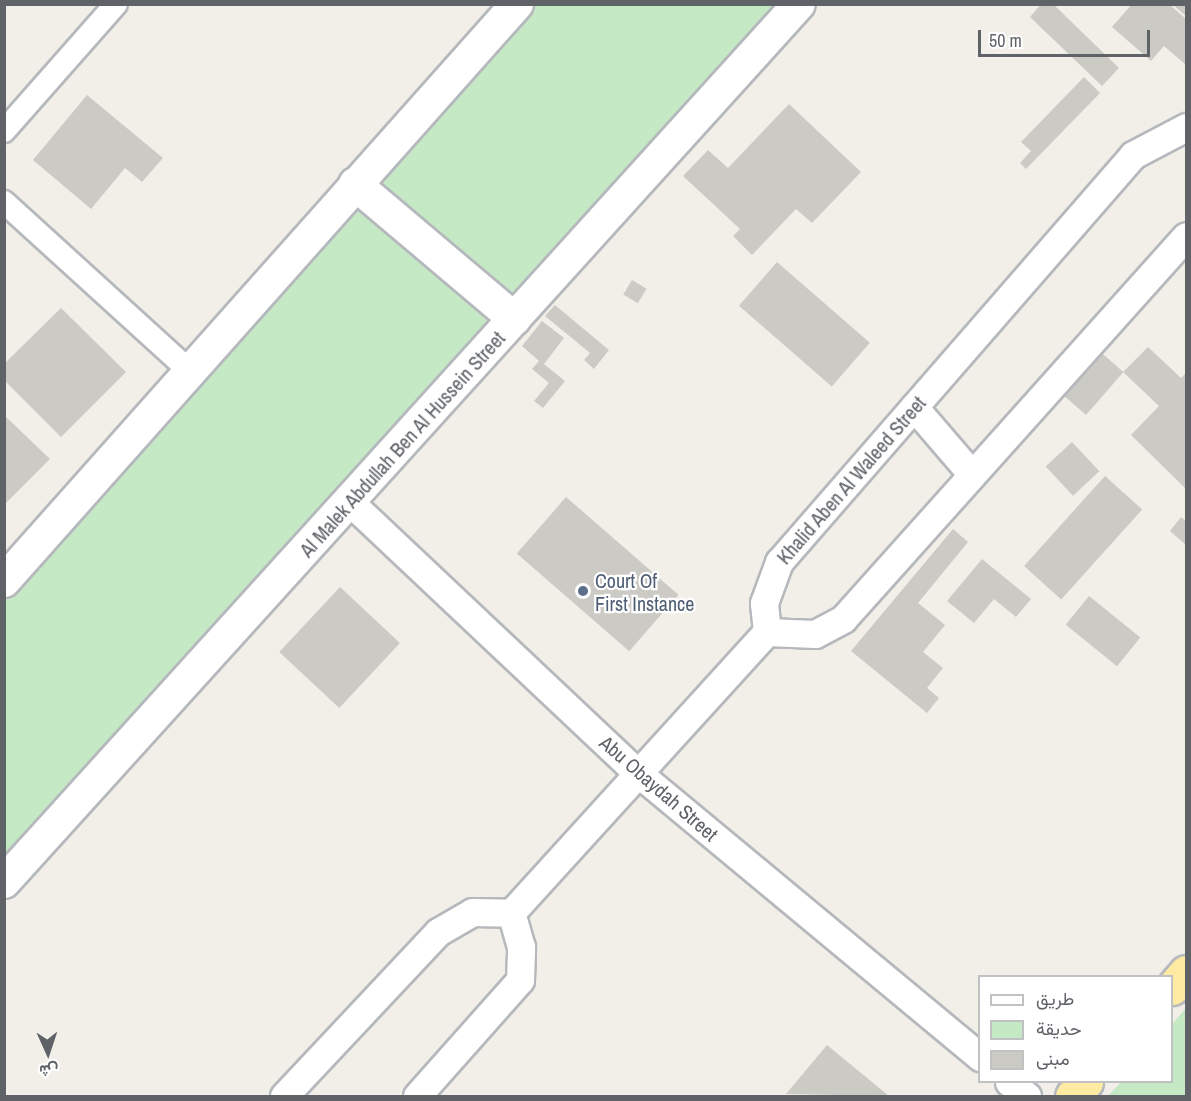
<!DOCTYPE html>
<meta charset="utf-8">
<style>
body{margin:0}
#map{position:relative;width:1191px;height:1101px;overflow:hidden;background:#f1efe8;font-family:"Archivo Narrow",Vazirmatn,sans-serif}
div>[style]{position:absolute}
.green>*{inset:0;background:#c5e8c5}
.building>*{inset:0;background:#cccac5;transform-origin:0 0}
.roads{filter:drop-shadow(2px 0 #b5b8bc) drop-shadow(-2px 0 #b5b8bc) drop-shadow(0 2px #b5b8bc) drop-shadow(0 -2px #b5b8bc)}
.minor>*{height:22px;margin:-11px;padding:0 11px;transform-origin:11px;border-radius:11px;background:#fff}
.tertiary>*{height:27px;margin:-13.5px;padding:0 13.5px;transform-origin:13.5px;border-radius:13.5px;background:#fff}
.secondary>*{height:32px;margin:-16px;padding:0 16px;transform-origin:16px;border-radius:16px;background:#fff}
.trunk>*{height:33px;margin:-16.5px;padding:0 16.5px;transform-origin:16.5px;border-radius:16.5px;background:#feeaa1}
.dots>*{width:16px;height:16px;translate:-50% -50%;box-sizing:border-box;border:3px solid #fff;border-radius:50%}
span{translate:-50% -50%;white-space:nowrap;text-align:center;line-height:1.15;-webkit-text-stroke:4.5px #fff;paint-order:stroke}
.street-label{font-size:20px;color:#5f6368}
.service-label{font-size:20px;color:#4e5e75}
.left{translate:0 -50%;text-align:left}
.frame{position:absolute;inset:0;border:6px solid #5f6368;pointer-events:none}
.legend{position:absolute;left:978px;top:975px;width:195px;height:108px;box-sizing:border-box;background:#fff;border:2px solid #bfc1c3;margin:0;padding:8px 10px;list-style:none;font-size:18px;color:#5f6368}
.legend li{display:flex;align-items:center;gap:12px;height:30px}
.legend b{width:30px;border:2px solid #bfc1c3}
.north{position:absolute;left:18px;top:1023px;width:60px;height:60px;-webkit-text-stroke:4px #fff;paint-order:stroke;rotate:177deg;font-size:16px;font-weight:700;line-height:24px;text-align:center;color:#5f6368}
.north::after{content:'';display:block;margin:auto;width:21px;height:27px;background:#5f6368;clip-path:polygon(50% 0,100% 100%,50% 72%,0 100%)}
.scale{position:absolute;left:978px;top:30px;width:172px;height:27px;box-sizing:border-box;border:3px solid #5f6368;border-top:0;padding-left:8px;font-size:18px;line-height:21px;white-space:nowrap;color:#5f6368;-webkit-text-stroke:4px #fff;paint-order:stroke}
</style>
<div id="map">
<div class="green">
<i style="clip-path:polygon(528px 5px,784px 5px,5px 886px,5px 585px)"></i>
<i style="clip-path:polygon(1186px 1008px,1186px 1096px,1108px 1096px,1121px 1082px,1172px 1082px,1172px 1024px)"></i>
</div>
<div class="building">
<i style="clip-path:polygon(1041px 4px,1053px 4px,1119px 68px,1102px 86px,1030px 17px)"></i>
<i style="clip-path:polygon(1132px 4px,1169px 4px,1186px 19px,1186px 65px,1164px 46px,1151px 61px,1112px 27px)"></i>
<i style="clip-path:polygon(1172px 4px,1186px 4px,1186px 16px)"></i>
<i style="clip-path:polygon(1084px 77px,1100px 93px,1026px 169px,1020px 163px,1031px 151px,1021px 142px)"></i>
<i style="clip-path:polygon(87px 95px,163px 158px,142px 182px,125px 168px,91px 209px,33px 160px)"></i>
<i style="clip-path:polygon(789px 104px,861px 172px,812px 223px,796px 209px,752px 255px,733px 236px,740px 229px,683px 176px,708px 150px,728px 168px)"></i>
<i style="left:777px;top:262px;width:123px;height:58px;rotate:41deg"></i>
<i style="left:632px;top:280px;width:17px;height:17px;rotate:31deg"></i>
<i style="clip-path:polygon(555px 305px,609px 350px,594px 369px,584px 360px,590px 353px,545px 316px)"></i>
<i style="clip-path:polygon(61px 308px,126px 372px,61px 437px,4px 380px,4px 364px)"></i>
<i style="clip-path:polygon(542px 321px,564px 338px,544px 364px,565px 381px,543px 408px,534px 401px,549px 383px,532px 369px,539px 361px,522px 346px)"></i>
<i style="clip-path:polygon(1148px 347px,1181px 378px,1186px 373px,1186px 489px,1131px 435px,1159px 406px,1123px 372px)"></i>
<i style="left:1097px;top:349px;width:35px;height:57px;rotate:41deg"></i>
<i style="clip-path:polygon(4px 415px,50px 459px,4px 505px)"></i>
<i style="left:1072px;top:442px;width:40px;height:36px;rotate:47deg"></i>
<i style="left:1105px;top:476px;width:50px;height:121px;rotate:42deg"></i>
<i style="left:566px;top:497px;width:149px;height:75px;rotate:41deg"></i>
<i style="clip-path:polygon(1181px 517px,1186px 521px,1186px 545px,1170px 531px)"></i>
<i style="clip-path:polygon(953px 529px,968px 542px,918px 603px,945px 625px,923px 652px,943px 668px,927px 688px,939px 698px,927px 713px,851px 651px)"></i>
<i style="clip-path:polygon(982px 559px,1031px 599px,1016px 617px,994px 599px,974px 623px,947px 601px)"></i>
<i style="left:340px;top:587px;width:82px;height:89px;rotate:43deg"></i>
<i style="left:1089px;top:596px;width:66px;height:37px;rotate:39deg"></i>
<i style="clip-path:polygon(827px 1045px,889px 1096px,786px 1094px)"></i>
</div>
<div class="roads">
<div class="minor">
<i style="left:4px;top:131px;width:169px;rotate:-48.6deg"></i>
<i style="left:4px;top:202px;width:251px;rotate:42.3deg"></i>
</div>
<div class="tertiary">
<i style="left:914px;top:407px;width:86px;rotate:49.3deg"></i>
<i style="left:351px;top:503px;width:394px;rotate:43.3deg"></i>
<i style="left:638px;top:773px;width:445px;rotate:39.7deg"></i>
<i style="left:767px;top:632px;width:29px;rotate:-96deg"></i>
<i style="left:764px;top:603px;width:44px;rotate:-69.9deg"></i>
<i style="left:779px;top:562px;width:539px;rotate:-48.98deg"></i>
<i style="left:1133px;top:155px;width:60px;rotate:-27.8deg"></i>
<i style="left:767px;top:632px;width:48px;rotate:2.4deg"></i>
<i style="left:815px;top:634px;width:32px;rotate:-28deg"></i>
<i style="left:843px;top:619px;width:514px;rotate:-48.15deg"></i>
<i style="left:511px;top:913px;width:380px;rotate:-47.7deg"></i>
<i style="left:1009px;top:1082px;width:23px;rotate:38deg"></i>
<i style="left:284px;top:1096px;width:225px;rotate:-46.8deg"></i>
<i style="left:438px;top:932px;width:39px;rotate:-30deg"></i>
<i style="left:472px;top:912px;width:39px;rotate:1deg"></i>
<i style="left:417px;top:1096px;width:155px;rotate:-48.4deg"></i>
<i style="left:520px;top:980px;width:33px;rotate:-88deg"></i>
<i style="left:521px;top:947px;width:35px;rotate:-106deg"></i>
</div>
<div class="secondary">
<i style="left:355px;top:184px;width:209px;rotate:40.2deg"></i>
<i style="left:4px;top:581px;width:772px;rotate:-48.36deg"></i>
<i style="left:4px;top:882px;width:1184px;rotate:-47.84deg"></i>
</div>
<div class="trunk">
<i style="left:1172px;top:988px;width:21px;rotate:-49deg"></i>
<i style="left:1072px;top:1096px;width:20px;rotate:-45deg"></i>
</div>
</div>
<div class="dots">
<i style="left:583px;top:591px;background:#5c6f8a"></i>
</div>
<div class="street-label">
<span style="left:402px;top:444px;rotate:-48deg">Al Malek Abdullah Ben Al Hussein Street</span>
<span style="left:851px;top:480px;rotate:-49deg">Khalid Aben Al Waleed Street</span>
<span style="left:659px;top:788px;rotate:41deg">Abu Obaydah Street</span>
</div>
<div class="service-label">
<span class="left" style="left:595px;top:592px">Court Of<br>First Instance</span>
</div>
<div class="frame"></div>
<ul class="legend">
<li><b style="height:8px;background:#fff"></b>طريق</li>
<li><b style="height:16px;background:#c5e8c5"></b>حديقة</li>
<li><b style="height:16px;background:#cccac5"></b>مبنى</li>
</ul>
<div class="north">ش</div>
<div class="scale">50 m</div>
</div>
